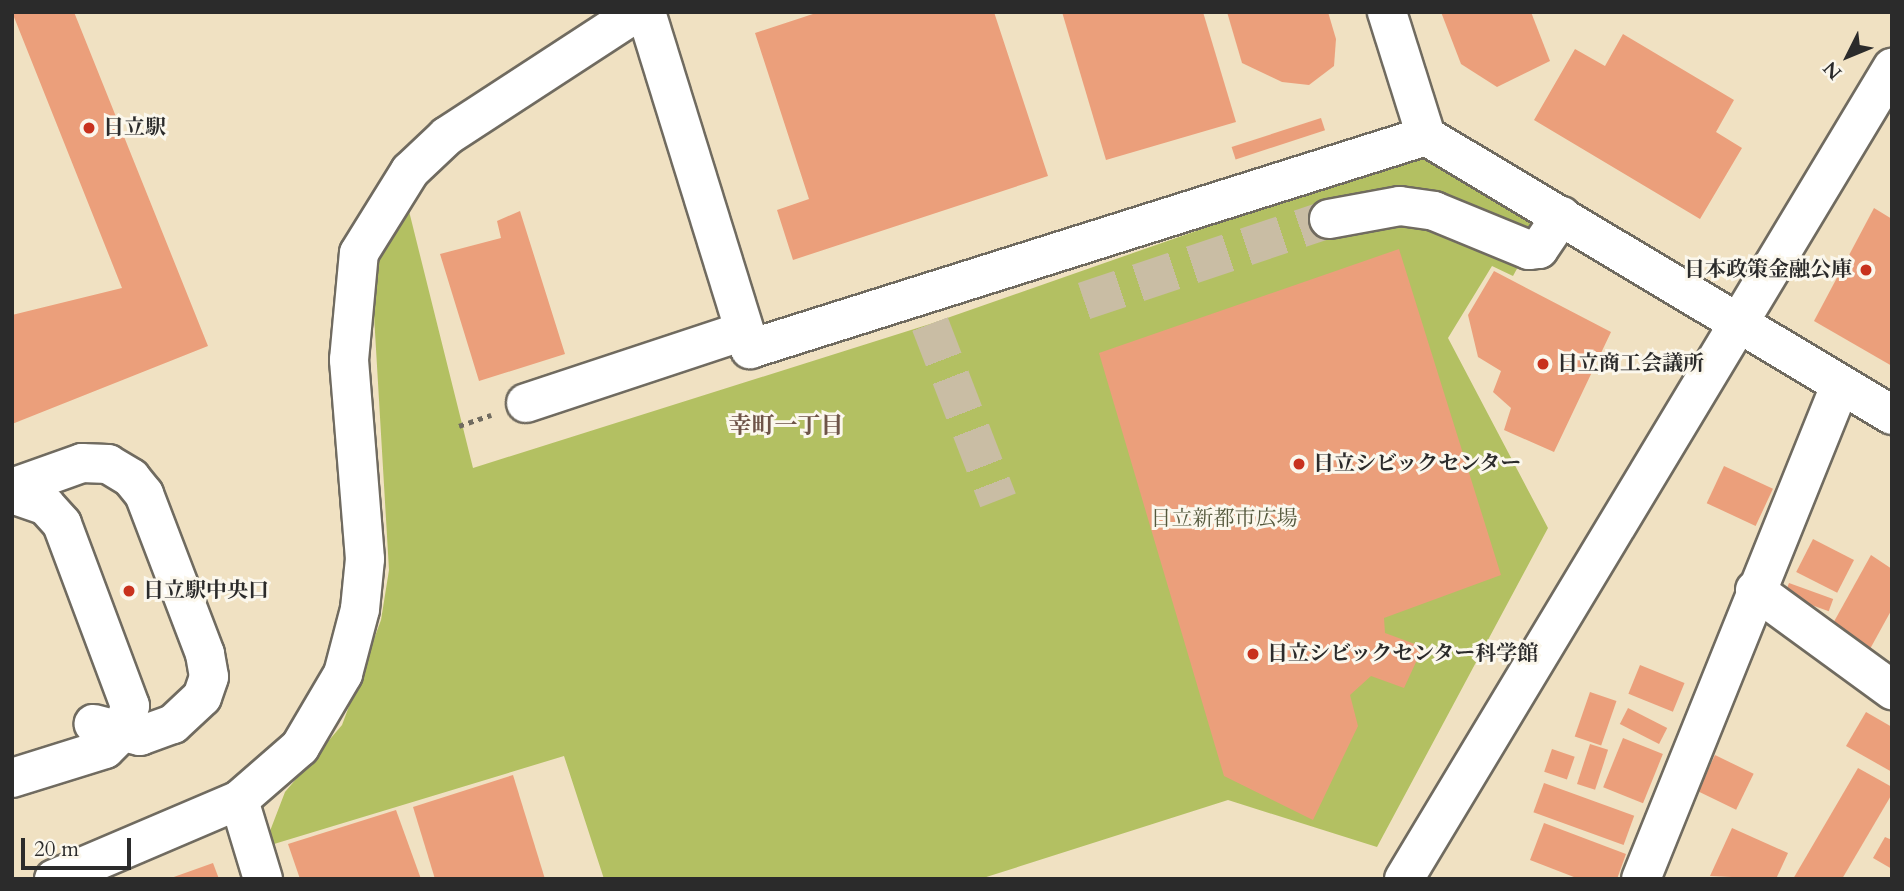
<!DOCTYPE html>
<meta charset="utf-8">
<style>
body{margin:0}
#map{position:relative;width:1904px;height:891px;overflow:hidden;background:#f0e1c2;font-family:Cardo,"Noto Serif JP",serif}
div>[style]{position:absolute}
.green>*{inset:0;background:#b3c062}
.building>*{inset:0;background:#eb9f7b;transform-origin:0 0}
.minor-tunnel>*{height:38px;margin-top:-19px;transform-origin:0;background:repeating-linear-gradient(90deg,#c9bda4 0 38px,transparent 0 57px)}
.path>*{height:4.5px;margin-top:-2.25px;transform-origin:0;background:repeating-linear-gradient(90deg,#706b60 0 5px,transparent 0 10px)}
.roads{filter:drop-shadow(2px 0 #706b60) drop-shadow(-2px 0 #706b60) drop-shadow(0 2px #706b60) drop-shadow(0 -2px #706b60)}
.minor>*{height:38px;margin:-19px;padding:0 19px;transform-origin:19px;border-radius:19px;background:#fff}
.dots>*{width:19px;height:19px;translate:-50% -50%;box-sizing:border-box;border:4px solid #fbf7ec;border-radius:50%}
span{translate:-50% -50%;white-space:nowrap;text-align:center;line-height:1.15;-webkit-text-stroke:6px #fbf7ec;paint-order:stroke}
.poi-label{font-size:21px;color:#2b2b2b;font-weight:700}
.left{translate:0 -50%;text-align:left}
.right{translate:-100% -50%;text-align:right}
.park-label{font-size:21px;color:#54583c}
.neighbourhood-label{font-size:23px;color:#6e5447;font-weight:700}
.frame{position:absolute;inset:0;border:14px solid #2b2b2b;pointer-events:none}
.north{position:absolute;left:1813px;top:21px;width:70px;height:70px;-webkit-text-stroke:5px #fbf7ec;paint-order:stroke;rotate:227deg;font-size:19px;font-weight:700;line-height:28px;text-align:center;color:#2b2b2b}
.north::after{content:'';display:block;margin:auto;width:24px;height:32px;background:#2b2b2b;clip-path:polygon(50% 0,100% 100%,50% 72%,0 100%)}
.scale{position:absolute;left:21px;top:838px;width:110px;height:32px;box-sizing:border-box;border:4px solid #2b2b2b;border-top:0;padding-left:9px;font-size:21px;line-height:24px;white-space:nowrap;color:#2b2b2b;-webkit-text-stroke:5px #fbf7ec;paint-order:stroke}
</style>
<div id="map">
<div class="green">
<i style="clip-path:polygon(1419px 153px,1543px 221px,1513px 276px,1492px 266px,1448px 338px,1548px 528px,1377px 847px,1228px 800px,980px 879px,604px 879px,564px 756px,274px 844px,270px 831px,285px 792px,342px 725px,381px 620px,389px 570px,374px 315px,380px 252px,408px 207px,473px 468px,930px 324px)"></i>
</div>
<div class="building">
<i style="clip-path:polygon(12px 12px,74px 12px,208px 346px,12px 424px,12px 315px,122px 288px)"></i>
<i style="clip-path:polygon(819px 12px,994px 12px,1048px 176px,793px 260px,777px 210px,809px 199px,755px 33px)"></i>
<i style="clip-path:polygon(1062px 12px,1203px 12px,1236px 122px,1106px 160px)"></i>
<i style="clip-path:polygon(1227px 12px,1328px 12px,1336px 39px,1334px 66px,1309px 85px,1282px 82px,1242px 63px)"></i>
<i style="clip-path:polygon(1441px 12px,1531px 12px,1550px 61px,1497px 87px,1461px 64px)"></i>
<i style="clip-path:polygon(1623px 34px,1734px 100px,1716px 132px,1742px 148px,1700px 219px,1534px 120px,1575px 49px,1605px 66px)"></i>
<i style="left:1321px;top:118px;width:13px;height:94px;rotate:72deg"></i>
<i style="clip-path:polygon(1874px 208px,1892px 219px,1892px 366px,1814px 321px)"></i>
<i style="clip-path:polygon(520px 211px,565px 354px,479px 381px,440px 254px,501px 238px,497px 221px)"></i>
<i style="clip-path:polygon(1399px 249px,1501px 575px,1384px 618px,1385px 633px,1423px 647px,1404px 688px,1371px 676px,1350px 695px,1358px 726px,1313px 820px,1224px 776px,1099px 353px)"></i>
<i style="clip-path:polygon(1494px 271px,1611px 332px,1554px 452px,1504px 430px,1511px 408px,1493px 392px,1501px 371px,1478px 357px,1468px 315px)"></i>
<i style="left:1724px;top:466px;width:54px;height:41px;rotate:25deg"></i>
<i style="left:1813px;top:539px;width:46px;height:37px;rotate:27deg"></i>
<i style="clip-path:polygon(1871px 555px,1892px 569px,1892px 609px,1870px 649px,1831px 627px)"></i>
<i style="left:1789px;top:583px;width:47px;height:13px;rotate:20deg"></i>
<i style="left:1640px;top:665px;width:48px;height:31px;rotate:22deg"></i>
<i style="left:1590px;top:692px;width:28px;height:47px;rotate:19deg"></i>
<i style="left:1628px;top:708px;width:44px;height:18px;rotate:27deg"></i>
<i style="clip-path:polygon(1866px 712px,1892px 727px,1892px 772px,1846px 746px)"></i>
<i style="left:1623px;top:738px;width:43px;height:53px;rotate:22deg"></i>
<i style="left:1590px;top:744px;width:19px;height:42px;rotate:18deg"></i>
<i style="left:1552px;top:749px;width:24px;height:24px;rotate:19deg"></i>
<i style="left:1715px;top:755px;width:43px;height:40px;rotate:26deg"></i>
<i style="clip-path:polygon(1858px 768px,1892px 787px,1892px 794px,1842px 879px,1793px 879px)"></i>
<i style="clip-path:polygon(513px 775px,545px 879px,435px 879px,413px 807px)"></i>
<i style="left:1544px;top:783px;width:96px;height:31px;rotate:20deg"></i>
<i style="clip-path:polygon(396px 810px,421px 879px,300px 879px,288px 844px)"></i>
<i style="clip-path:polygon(1544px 823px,1626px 854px,1617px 879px,1579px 879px,1530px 860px)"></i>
<i style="clip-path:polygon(1732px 828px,1788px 853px,1776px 879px,1710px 876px)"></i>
<i style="clip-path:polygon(1885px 837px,1892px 840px,1892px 869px,1873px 858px)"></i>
<i style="clip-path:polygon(213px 863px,219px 879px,171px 879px,171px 878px)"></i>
</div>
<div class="minor-tunnel">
<i style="left:1084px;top:301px;width:258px;rotate:-18.5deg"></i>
<i style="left:930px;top:324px;width:189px;rotate:68.9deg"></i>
</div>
<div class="path">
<i style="left:459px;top:426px;width:34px;rotate:-19deg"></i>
</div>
<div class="roads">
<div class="minor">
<i style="left:646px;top:12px;width:353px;rotate:72.8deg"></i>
<i style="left:750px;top:349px;width:709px;rotate:-17.49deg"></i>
<i style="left:1426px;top:136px;width:130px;rotate:-107.5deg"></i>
<i style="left:1426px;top:136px;width:543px;rotate:30.91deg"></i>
<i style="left:1329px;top:219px;width:72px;rotate:-10.4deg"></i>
<i style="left:1400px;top:206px;width:34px;rotate:8deg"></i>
<i style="left:1434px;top:211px;width:103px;rotate:22.3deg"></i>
<i style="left:1529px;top:250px;width:10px;rotate:-6deg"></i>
<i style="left:1539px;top:249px;width:40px;rotate:-56deg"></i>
<i style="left:526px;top:403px;width:230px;rotate:-18.3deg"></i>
<i style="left:12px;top:488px;width:74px;rotate:-19.7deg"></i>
<i style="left:82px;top:463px;width:26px;rotate:2deg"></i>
<i style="left:108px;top:464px;width:27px;rotate:31deg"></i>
<i style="left:131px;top:478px;width:21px;rotate:51deg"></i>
<i style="left:144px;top:494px;width:171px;rotate:69.1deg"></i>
<i style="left:205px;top:654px;width:23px;rotate:80deg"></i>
<i style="left:209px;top:677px;width:21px;rotate:109deg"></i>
<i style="left:202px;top:697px;width:40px;rotate:137deg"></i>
<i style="left:173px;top:724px;width:35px;rotate:160deg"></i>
<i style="left:140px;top:736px;width:48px;rotate:-165.4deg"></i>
<i style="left:12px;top:494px;width:36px;rotate:19deg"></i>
<i style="left:46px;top:506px;width:24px;rotate:48deg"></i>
<i style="left:62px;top:524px;width:194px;rotate:69.5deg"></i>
<i style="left:130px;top:706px;width:27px;rotate:107deg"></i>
<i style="left:122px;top:732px;width:24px;rotate:135deg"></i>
<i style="left:105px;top:749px;width:97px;rotate:162.7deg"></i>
<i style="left:1755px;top:590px;width:170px;rotate:36.1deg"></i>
<i style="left:239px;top:800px;width:83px;rotate:73.1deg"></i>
<i style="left:54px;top:879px;width:201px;rotate:-23.1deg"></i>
<i style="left:239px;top:800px;width:81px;rotate:-41deg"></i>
<i style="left:300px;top:747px;width:85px;rotate:-59.5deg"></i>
<i style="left:343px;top:674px;width:67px;rotate:-75.3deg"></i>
<i style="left:360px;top:609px;width:50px;rotate:-84.3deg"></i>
<i style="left:365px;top:559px;width:200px;rotate:-94.6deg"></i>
<i style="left:349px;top:360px;width:107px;rotate:-84.7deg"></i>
<i style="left:359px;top:253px;width:97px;rotate:-58.1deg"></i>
<i style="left:410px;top:171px;width:51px;rotate:-43.4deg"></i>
<i style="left:447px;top:136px;width:227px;rotate:-33.1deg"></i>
<i style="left:1404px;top:879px;width:947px;rotate:-58.96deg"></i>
<i style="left:1641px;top:879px;width:532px;rotate:-68.02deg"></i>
</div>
</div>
<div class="dots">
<i style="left:89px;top:128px;background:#c8321e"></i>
<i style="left:1866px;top:270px;background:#c8321e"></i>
<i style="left:1543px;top:364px;background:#c8321e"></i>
<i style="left:1299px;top:464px;background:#c8321e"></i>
<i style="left:129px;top:591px;background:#c8321e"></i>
<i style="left:1253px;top:654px;background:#c8321e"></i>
</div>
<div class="poi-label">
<span class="left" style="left:103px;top:128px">日立駅</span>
<span class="right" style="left:1852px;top:270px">日本政策金融公庫</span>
<span class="left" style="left:1557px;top:364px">日立商工会議所</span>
<span class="left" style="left:1313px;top:464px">日立シビックセンター</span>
<span class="left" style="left:143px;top:591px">日立駅中央口</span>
<span class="left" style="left:1267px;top:654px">日立シビックセンター科学館</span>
</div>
<div class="park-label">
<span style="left:1224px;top:519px">日立新都市広場</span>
</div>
<div class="neighbourhood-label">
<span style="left:786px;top:426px">幸町一丁目</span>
</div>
<div class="frame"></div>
<div class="north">N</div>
<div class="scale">20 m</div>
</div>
